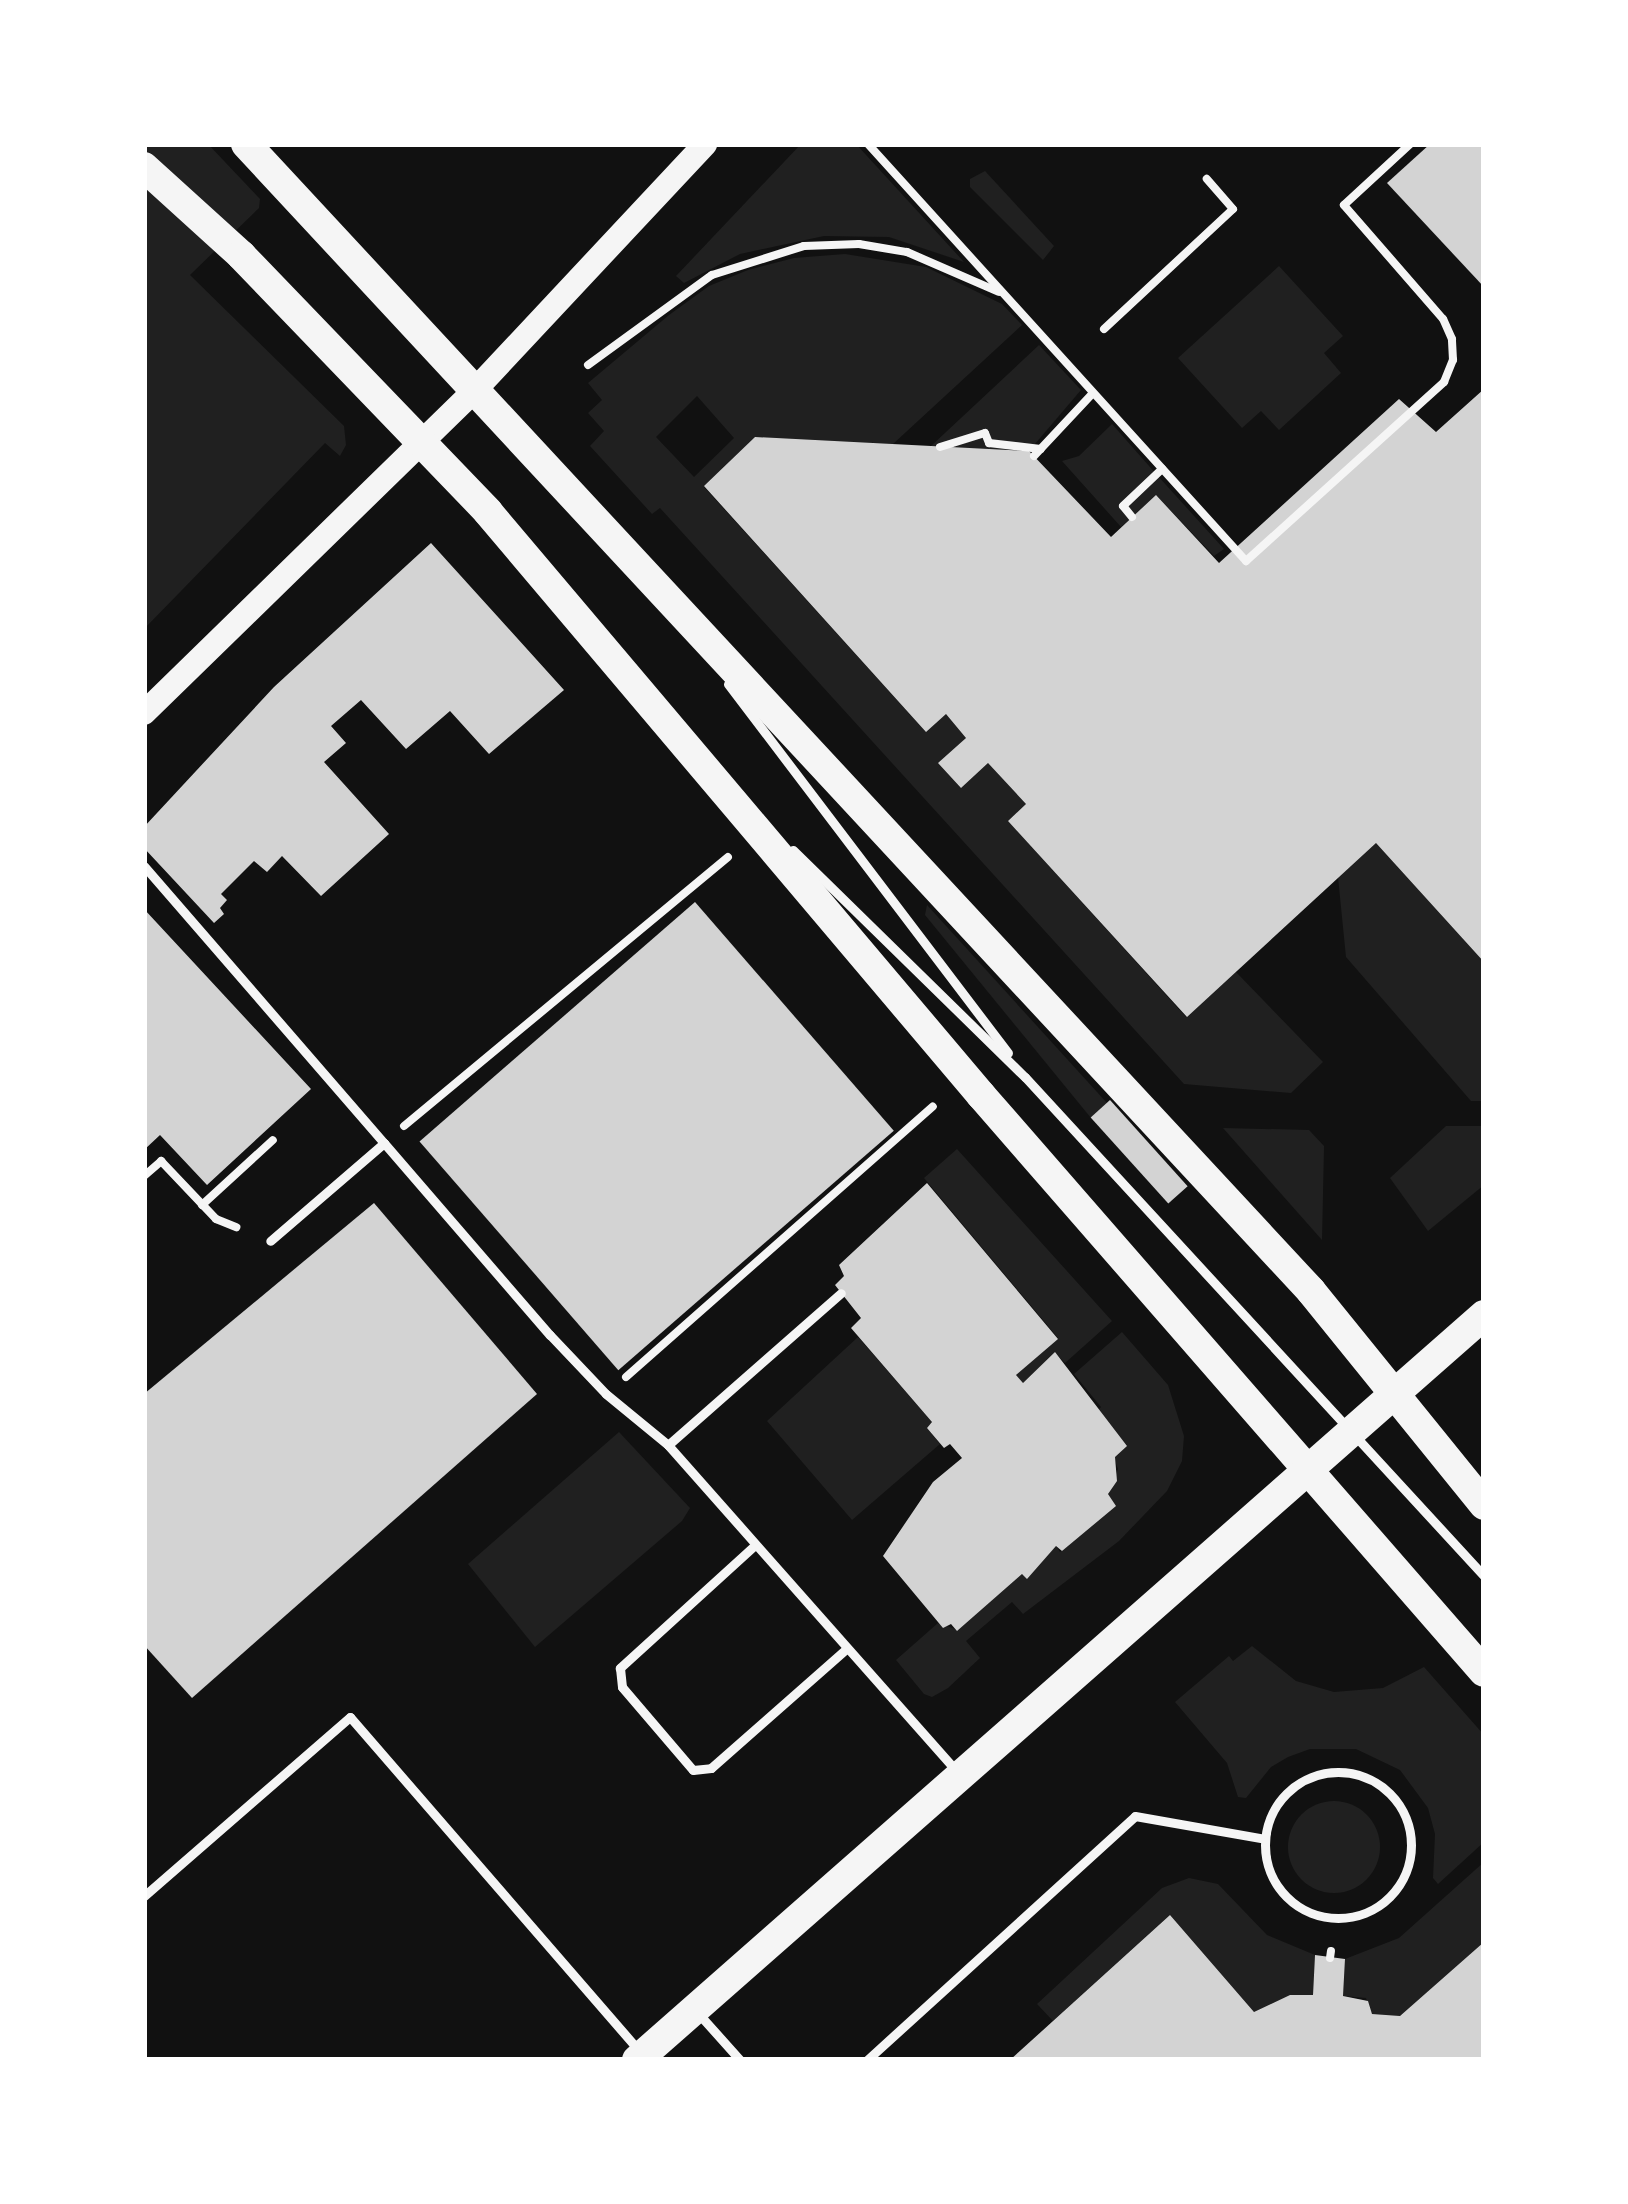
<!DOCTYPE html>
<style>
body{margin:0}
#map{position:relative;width:1628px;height:2204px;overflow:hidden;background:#111;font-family:Montserrat,sans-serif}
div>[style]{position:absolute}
.green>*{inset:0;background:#202020}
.round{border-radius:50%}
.building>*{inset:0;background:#d3d3d3;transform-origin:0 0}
.path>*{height:8px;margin:-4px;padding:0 4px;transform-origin:4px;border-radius:4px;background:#f5f5f5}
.service>*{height:9px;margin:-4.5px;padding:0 4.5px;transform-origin:4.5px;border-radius:4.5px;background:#f5f5f5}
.service>.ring{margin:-4.5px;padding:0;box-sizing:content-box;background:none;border:9px solid #f5f5f5;border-radius:50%}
.secondary>*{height:24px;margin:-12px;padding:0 12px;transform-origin:12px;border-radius:12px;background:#f5f5f5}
.primary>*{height:30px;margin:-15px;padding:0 15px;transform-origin:15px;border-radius:15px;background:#f5f5f5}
span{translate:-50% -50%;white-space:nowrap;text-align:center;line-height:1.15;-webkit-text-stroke:9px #fff;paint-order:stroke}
.frame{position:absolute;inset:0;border:147px solid #fff;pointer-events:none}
</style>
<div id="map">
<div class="green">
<i style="clip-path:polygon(144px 144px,208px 144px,260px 199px,259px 208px,190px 275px,344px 426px,346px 445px,340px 456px,325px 443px,144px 629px)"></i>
<i style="clip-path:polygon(801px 144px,856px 144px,964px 262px,889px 237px,824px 236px,740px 254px,684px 283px,676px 276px)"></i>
<i style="clip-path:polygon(985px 171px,1054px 246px,1043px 260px,970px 187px,970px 179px)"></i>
<i style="clip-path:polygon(evenodd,845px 254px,926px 267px,1002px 304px,1022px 325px,893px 444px,755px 437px,704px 487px,925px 731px,946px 714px,966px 738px,939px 764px,961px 788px,988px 763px,1026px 804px,1008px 821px,1186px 1017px,1236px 972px,1323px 1062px,1291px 1093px,1184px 1084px,660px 508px,652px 514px,590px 446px,604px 431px,588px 413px,602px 400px,588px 383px,669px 315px,709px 286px,748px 270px,794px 258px,845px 254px,697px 396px,734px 438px,694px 477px,656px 437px,697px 396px)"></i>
<i style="clip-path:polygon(1279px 266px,1343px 336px,1324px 353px,1341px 373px,1279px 430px,1261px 411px,1242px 428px,1178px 358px)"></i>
<i style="clip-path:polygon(1039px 345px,1081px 390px,1029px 451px,931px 446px)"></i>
<i style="clip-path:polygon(1112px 424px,1157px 475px,1224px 549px,1214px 556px,1157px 496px,1121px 527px,1062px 461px,1079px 456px)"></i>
<i style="clip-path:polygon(1376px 843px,1484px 962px,1484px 1101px,1471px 1101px,1346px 957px,1338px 877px)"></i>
<i style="clip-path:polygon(927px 905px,1107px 1103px,1091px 1118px,925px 915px)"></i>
<i style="clip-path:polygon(1446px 1126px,1484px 1126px,1484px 1185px,1428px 1231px,1390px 1178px)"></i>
<i style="clip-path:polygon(1223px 1128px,1309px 1130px,1324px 1146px,1322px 1240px)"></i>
<i style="clip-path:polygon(957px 1149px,1112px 1321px,1065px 1363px,1055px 1353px,1023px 1383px,1016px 1375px,1058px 1338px,924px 1178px)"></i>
<i style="clip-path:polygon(1122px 1332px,1168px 1385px,1184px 1436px,1182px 1461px,1167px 1491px,1119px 1541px,1023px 1614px,1012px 1602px,966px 1641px,980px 1658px,948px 1688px,932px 1697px,924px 1694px,896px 1660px,938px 1623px,958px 1630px,1022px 1574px,1027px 1578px,1056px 1546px,1060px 1552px,1115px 1506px,1108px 1494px,1118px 1469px,1097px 1412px,1101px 1407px,1074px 1374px)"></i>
<i style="clip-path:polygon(858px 1337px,932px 1422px,927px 1428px,940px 1444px,852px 1520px,767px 1421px)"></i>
<i style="clip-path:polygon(619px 1432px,690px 1508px,682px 1521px,535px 1647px,468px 1564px)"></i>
<i style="clip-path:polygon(1252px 1646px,1296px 1681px,1334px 1692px,1383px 1688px,1424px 1667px,1484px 1735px,1484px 1842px,1438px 1884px,1433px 1878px,1435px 1834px,1428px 1808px,1400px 1770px,1356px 1749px,1310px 1749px,1288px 1757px,1271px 1767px,1246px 1798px,1238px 1797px,1227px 1763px,1175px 1702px,1229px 1656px,1233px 1661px)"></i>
<i class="round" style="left:1288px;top:1801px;width:92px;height:92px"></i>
<i style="clip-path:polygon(1484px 1862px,1484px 1942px,1400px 2016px,1372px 2014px,1366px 1998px,1343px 1996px,1345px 1959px,1399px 1938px)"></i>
<i style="clip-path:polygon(1189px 1878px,1218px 1884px,1267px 1935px,1315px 1955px,1313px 1995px,1290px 1995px,1254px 2012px,1170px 1915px,1053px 2021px,1037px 2004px,1162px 1888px)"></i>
</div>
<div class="building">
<i style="clip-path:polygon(1430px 144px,1484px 144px,1484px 287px,1387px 183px)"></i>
<i style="clip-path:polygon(1484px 389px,1484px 962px,1376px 843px,1187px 1017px,1008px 821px,1026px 804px,988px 763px,961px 788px,938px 763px,966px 738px,946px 714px,926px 732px,704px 486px,755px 437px,1029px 451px,1111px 537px,1156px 495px,1219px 563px,1399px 399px,1436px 432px)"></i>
<i style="clip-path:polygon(431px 543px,564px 690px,489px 754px,450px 711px,406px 749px,361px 700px,331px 726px,346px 743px,324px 762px,389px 834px,321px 896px,282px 856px,267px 872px,254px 861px,221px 894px,227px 900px,220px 908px,224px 914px,214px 923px,144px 848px,144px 827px,274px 687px)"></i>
<i style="left:695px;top:902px;width:303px;height:365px;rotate:49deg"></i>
<i style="clip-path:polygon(144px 909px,311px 1089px,207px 1185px,160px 1135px,144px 1150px)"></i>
<i style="left:1110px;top:1100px;width:116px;height:26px;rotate:48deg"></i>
<i style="clip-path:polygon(927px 1183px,1058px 1339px,1016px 1375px,1023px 1383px,1055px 1352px,1127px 1446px,1115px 1457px,1117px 1481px,1108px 1494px,1116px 1506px,1062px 1551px,1056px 1546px,1027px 1579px,1022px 1574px,957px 1631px,951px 1624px,943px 1628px,883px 1556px,933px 1482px,962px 1458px,950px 1444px,944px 1448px,927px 1428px,932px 1422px,851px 1328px,861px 1318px,835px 1285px,844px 1276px,839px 1265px)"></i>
<i style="clip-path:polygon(374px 1203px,537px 1394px,192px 1698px,144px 1645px,144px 1394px)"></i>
<i style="clip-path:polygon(1170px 1915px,1254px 2012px,1290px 1995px,1313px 1995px,1315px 1955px,1345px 1959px,1343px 1996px,1368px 2001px,1372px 2014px,1400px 2016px,1484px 1942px,1484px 2060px,1010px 2060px)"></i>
</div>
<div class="path">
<i style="left:868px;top:144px;width:563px;rotate:47.81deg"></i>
<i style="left:1246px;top:561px;width:267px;rotate:-42.1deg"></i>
<i style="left:1444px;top:382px;width:24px;rotate:-68deg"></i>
<i style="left:1453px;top:360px;width:21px;rotate:-93deg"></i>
<i style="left:1452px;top:339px;width:22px;rotate:-114deg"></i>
<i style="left:1443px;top:319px;width:151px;rotate:-131deg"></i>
<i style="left:1344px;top:205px;width:90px;rotate:-42.7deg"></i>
<i style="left:1104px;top:329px;width:176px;rotate:-42.9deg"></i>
<i style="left:1233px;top:209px;width:40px;rotate:-131deg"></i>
<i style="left:588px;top:365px;width:153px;rotate:-36deg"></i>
<i style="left:712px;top:275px;width:96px;rotate:-17.5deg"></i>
<i style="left:804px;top:246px;width:55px;rotate:-2.1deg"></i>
<i style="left:859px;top:244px;width:49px;rotate:9.5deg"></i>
<i style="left:907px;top:252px;width:100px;rotate:23.5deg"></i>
<i style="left:940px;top:447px;width:47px;rotate:-17.3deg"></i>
<i style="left:985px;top:433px;width:11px;rotate:68deg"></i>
<i style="left:989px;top:443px;width:52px;rotate:6.6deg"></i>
<i style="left:1034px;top:456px;width:86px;rotate:-46.9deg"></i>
<i style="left:1132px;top:517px;width:14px;rotate:-129deg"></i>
<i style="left:1123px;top:506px;width:54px;rotate:-43.5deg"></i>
<i style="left:404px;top:1126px;width:421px;rotate:-39.7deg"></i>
<i style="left:144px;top:1176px;width:23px;rotate:-41deg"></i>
<i style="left:161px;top:1161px;width:80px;rotate:46.5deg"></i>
<i style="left:216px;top:1219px;width:22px;rotate:22deg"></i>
<i style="left:202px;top:1205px;width:96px;rotate:-42.5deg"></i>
<i style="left:626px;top:1377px;width:409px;rotate:-41.4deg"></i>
<i style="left:1330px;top:1958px;width:7px;rotate:-82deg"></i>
</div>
<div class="service">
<i style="left:728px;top:684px;width:463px;rotate:52.8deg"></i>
<i style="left:793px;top:850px;width:325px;rotate:44.4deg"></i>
<i style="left:1025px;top:1077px;width:678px;rotate:47.39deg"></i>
<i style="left:144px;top:866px;width:367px;rotate:49.1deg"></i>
<i style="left:384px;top:1143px;width:150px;rotate:139.3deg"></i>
<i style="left:384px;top:1143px;width:254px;rotate:49.2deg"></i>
<i style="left:550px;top:1335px;width:81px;rotate:46.5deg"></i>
<i style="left:606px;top:1394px;width:80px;rotate:39.4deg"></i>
<i style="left:668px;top:1445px;width:438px;rotate:48.5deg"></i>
<i style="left:668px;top:1445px;width:230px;rotate:-41.3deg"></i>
<i style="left:755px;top:1545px;width:183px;rotate:137.7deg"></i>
<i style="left:620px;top:1668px;width:19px;rotate:84deg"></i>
<i style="left:622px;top:1687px;width:109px;rotate:49.5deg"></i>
<i style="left:693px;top:1770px;width:18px;rotate:-6deg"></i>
<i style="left:711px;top:1768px;width:181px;rotate:-41.4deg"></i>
<i class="ring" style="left:1265px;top:1772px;width:137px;height:137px"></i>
<i style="left:144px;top:1896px;width:273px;rotate:-41deg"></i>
<i style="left:350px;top:1717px;width:442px;rotate:49.1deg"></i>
<i style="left:697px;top:2012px;width:64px;rotate:48.1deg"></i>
<i style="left:867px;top:2060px;width:362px;rotate:-42.3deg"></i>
<i style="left:1135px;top:1816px;width:132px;rotate:10deg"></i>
</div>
<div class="secondary">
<i style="left:144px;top:713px;width:462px;rotate:-44.3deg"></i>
<i style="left:475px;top:390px;width:337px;rotate:-46.9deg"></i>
</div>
<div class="primary">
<i style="left:246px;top:144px;width:1565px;rotate:47.12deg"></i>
<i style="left:1311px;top:1291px;width:275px;rotate:51deg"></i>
<i style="left:144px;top:167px;width:131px;rotate:42.2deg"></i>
<i style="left:241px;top:255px;width:356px;rotate:46.1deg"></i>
<i style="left:488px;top:512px;width:764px;rotate:49.78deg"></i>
<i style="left:981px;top:1095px;width:765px;rotate:48.92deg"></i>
<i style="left:637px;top:2060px;width:1128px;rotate:-41.33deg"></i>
</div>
<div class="frame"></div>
</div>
